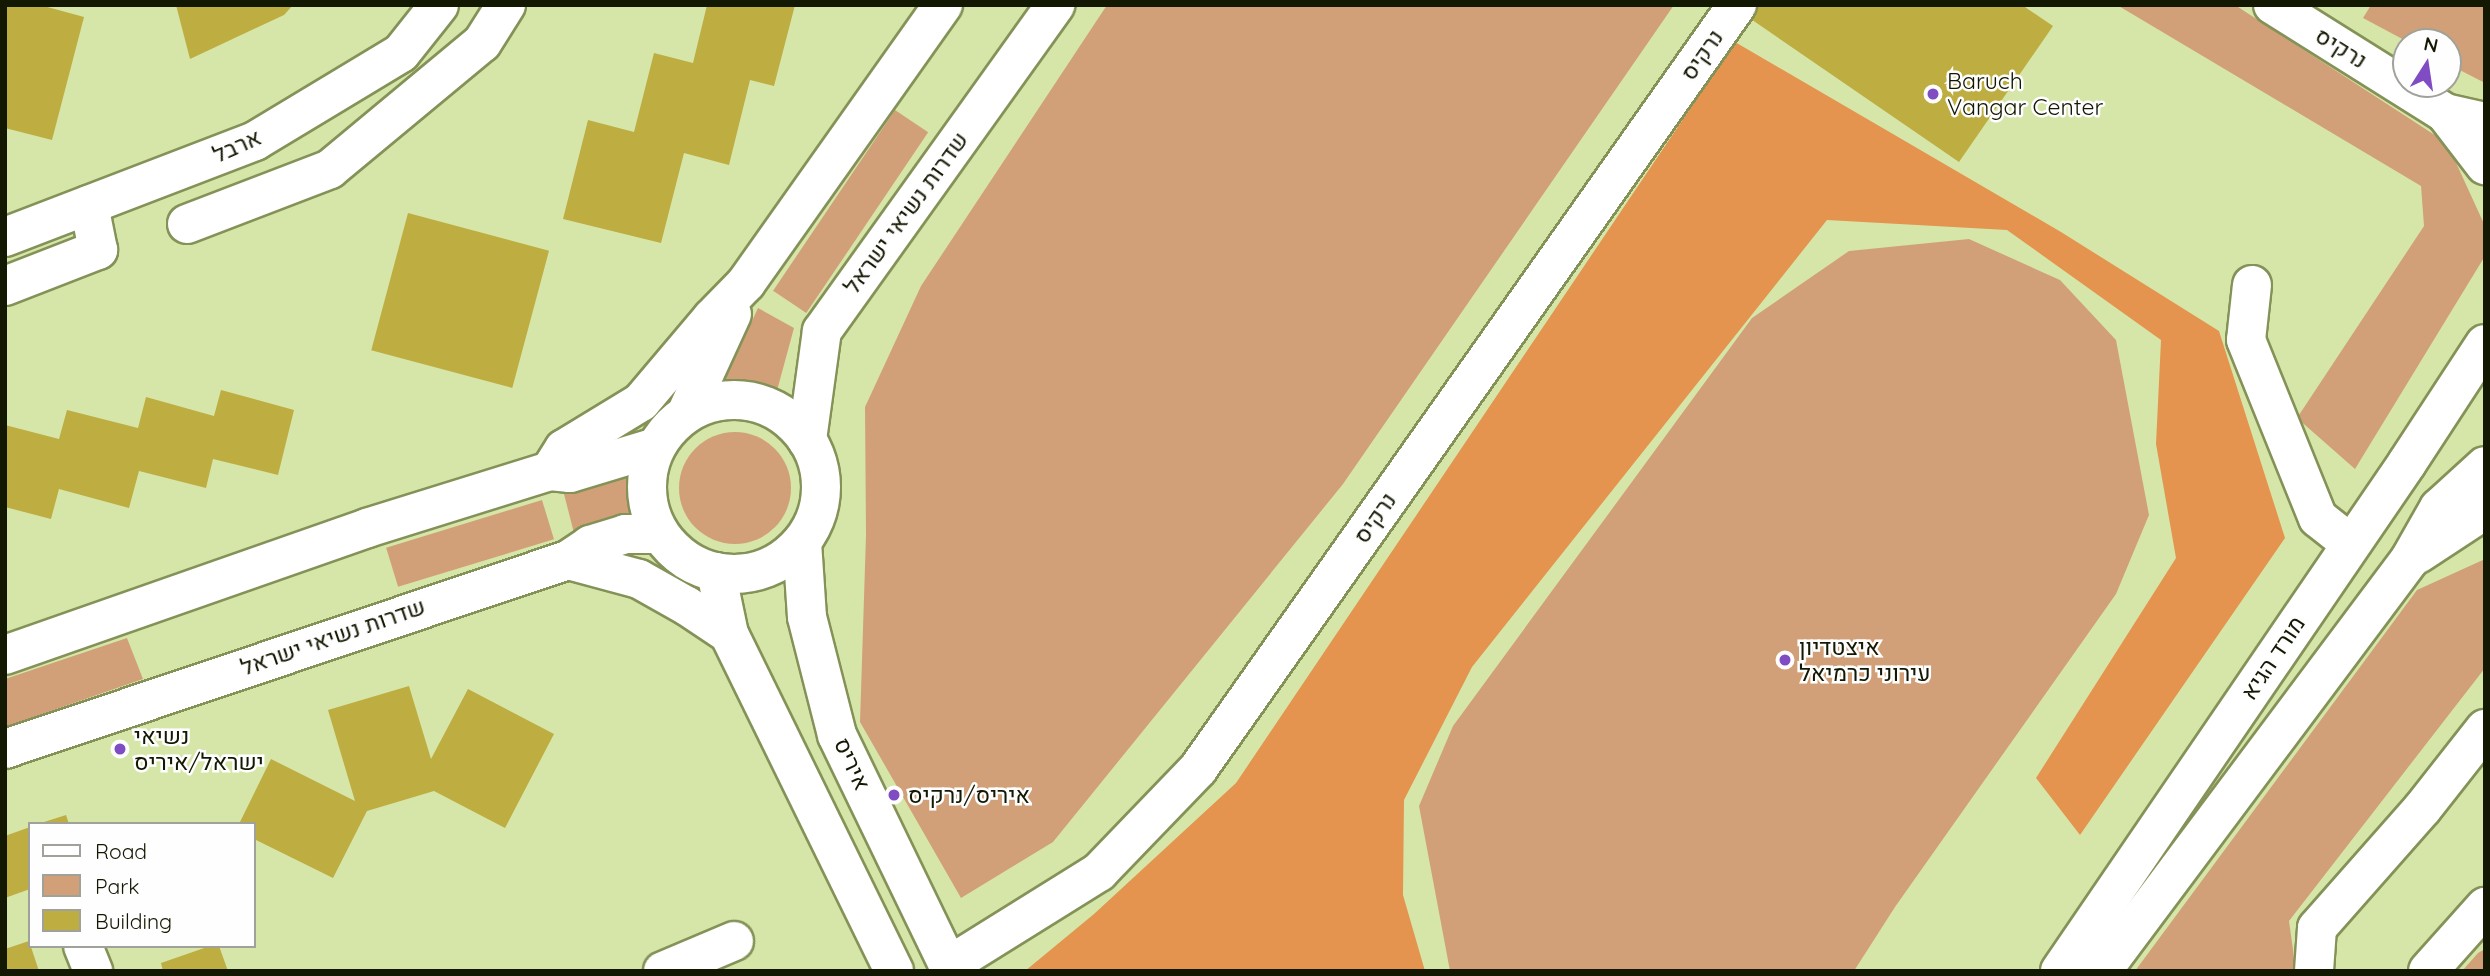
<!DOCTYPE html>
<meta charset="utf-8">
<style>
body{margin:0}
#map{position:relative;width:2490px;height:976px;overflow:hidden;background:#d6e6a9;font-family:Quicksand,Heebo,sans-serif}
div>[style]{position:absolute}
.green>*{inset:0;background:#d2a078;transform-origin:0 0}
.round{border-radius:50%}
.forest>*{inset:0;background:#e4944f}
.building>*{inset:0;background:#bead41;transform-origin:0 0}
.roads{filter:drop-shadow(2px 0 #849258) drop-shadow(-2px 0 #849258) drop-shadow(0 2px #849258) drop-shadow(0 -2px #849258)}
.minor>*{height:38px;margin:-19px;padding:0 19px;transform-origin:19px;border-radius:19px;background:#fff}
.major>*{height:38px;margin:-19px;padding:0 19px;transform-origin:19px;border-radius:19px;background:#fff}
.major>.ring{margin:-19px;padding:0;box-sizing:content-box;background:none;border:38px solid #fff;border-radius:50%}
.dots>*{width:19px;height:19px;translate:-50% -50%;box-sizing:border-box;border:4px solid #fefefe;border-radius:50%}
span{translate:-50% -50%;white-space:nowrap;text-align:center;line-height:1.15;-webkit-text-stroke:5px #fefefe;paint-order:stroke}
.street-label{font-size:23px;color:#131802}
.poi-label{font-size:23px;color:#131802}
.left{translate:0 -50%;text-align:left}
.frame{position:absolute;inset:0;border:7px solid #131802;pointer-events:none}
.legend{position:absolute;left:28px;top:822px;width:228px;height:126px;box-sizing:border-box;background:#fefefe;border:2px solid #a0a299;margin:0;padding:9px 12px;list-style:none;font-size:21px;color:#131802}
.legend li{display:flex;align-items:center;gap:14px;height:35px}
.legend b{width:35px;border:2px solid #a0a299}
.north{position:absolute;left:2392px;top:28px;width:70px;height:70px;box-sizing:border-box;background:#fefefe;border:2px solid #a0a299;border-radius:50%;rotate:12deg;font-size:19px;font-weight:700;line-height:28px;text-align:center;color:#131802}
.north::after{content:'';display:block;margin:auto;width:24px;height:32px;background:#7f4cc3;clip-path:polygon(50% 0,100% 100%,50% 72%,0 100%)}
</style>
<div id="map">
<div class="green">
<i style="clip-path:polygon(1107px 5px,1674px 5px,1343px 484px,1053px 842px,961px 898px,860px 722px,866px 535px,865px 407px,921px 286px)"></i>
<i style="clip-path:polygon(2117px 5px,2235px 5px,2447px 143px,2485px 226px,2485px 256px,2355px 469px,2297px 418px,2424px 226px,2421px 186px)"></i>
<i style="clip-path:polygon(2371px 5px,2485px 5px,2485px 83px,2448px 64px,2448px 42px,2408px 42px,2363px 18px)"></i>
<i style="left:895px;top:110px;width:40px;height:218px;rotate:34deg"></i>
<i style="clip-path:polygon(1969px 239px,2060px 280px,2116px 340px,2149px 515px,2116px 594px,1895px 907px,1854px 971px,1450px 971px,1419px 806px,1453px 726px,1752px 318px,1849px 251px)"></i>
<i style="clip-path:polygon(758px 308px,794px 328px,775px 398px,759px 392px,721px 388px)"></i>
<i class="round" style="left:679px;top:432px;width:112px;height:112px"></i>
<i style="clip-path:polygon(625px 471px,636px 516px,574px 533px,564px 494px)"></i>
<i style="left:542px;top:500px;width:41px;height:163px;rotate:73deg"></i>
<i style="clip-path:polygon(2485px 559px,2485px 668px,2289px 921px,2296px 971px,2135px 971px,2417px 590px)"></i>
<i style="clip-path:polygon(127px 638px,143px 679px,5px 727px,5px 679px)"></i>
<i style="clip-path:polygon(2485px 949px,2485px 971px,2462px 971px,2478px 953px)"></i>
</div>
<div class="forest">
<i style="clip-path:polygon(1735px 42px,2061px 232px,2219px 331px,2285px 538px,2080px 835px,2036px 778px,2176px 558px,2156px 444px,2161px 340px,2007px 230px,1827px 220px,1472px 667px,1404px 800px,1403px 895px,1425px 971px,1025px 971px,1094px 914px,1236px 783px)"></i>
</div>
<div class="building">
<i style="clip-path:polygon(5px 5px,40px 5px,84px 17px,52px 140px,5px 128px)"></i>
<i style="clip-path:polygon(176px 5px,293px 5px,284px 15px,190px 59px)"></i>
<i style="clip-path:polygon(707px 5px,795px 5px,774px 86px,750px 80px,729px 165px,684px 153px,661px 243px,563px 219px,588px 120px,634px 132px,654px 53px,693px 63px)"></i>
<i style="clip-path:polygon(1752px 5px,2022px 5px,2053px 26px,1959px 162px,1745px 15px)"></i>
<i style="left:408px;top:213px;width:146px;height:142px;rotate:15deg"></i>
<i style="clip-path:polygon(221px 390px,294px 410px,278px 475px,213px 459px,206px 488px,139px 471px,129px 508px,59px 489px,51px 519px,5px 507px,5px 425px,59px 439px,67px 410px,138px 428px,146px 397px,214px 416px)"></i>
<i style="clip-path:polygon(409px 686px,431px 759px,468px 689px,554px 734px,505px 828px,434px 791px,367px 811px,333px 878px,254px 839px,254px 824px,239px 824px,271px 759px,355px 801px,328px 710px)"></i>
<i style="clip-path:polygon(66px 815px,69px 824px,41px 824px,41px 823px)"></i>
<i style="clip-path:polygon(30px 827px,30px 889px,5px 898px,5px 836px)"></i>
<i style="clip-path:polygon(29px 941px,39px 971px,5px 971px,5px 949px)"></i>
<i style="clip-path:polygon(210px 946px,219px 946px,228px 971px,163px 971px,161px 963px)"></i>
</div>
<div class="roads">
<div class="minor">
<i style="left:2273px;top:5px;width:203px;rotate:32.1deg"></i>
<i style="left:2445px;top:113px;width:41px;rotate:12.7deg"></i>
<i style="left:2445px;top:113px;width:66px;rotate:52.4deg"></i>
<i style="left:187px;top:224px;width:153px;rotate:-21deg"></i>
<i style="left:330px;top:169px;width:197px;rotate:-39.7deg"></i>
<i style="left:482px;top:43px;width:45px;rotate:-57.7deg"></i>
<i style="left:5px;top:237px;width:268px;rotate:-21deg"></i>
<i style="left:255px;top:141px;width:170px;rotate:-31.1deg"></i>
<i style="left:401px;top:53px;width:61px;rotate:-51.6deg"></i>
<i style="left:2252px;top:285px;width:55px;rotate:96.2deg"></i>
<i style="left:2246px;top:340px;width:192px;rotate:68deg"></i>
<i style="left:2318px;top:518px;width:42px;rotate:38.2deg"></i>
<i style="left:5px;top:286px;width:100px;rotate:-21.2deg"></i>
<i style="left:98px;top:250px;width:46px;rotate:-101.3deg"></i>
<i style="left:802px;top:542px;width:75px;rotate:86.2deg"></i>
<i style="left:807px;top:617px;width:122px;rotate:75.7deg"></i>
<i style="left:837px;top:735px;width:262px;rotate:64.2deg"></i>
<i style="left:2418px;top:554px;width:80px;rotate:-33.3deg"></i>
<i style="left:568px;top:560px;width:73px;rotate:15deg"></i>
<i style="left:639px;top:579px;width:55px;rotate:29.4deg"></i>
<i style="left:687px;top:606px;width:50px;rotate:33.7deg"></i>
<i style="left:716px;top:572px;width:63px;rotate:78.2deg"></i>
<i style="left:729px;top:634px;width:375px;rotate:63.9deg"></i>
<i style="left:83px;top:946px;width:27px;rotate:68deg"></i>
<i style="left:948px;top:966px;width:178px;rotate:-31.9deg"></i>
<i style="left:1099px;top:872px;width:143px;rotate:-46.1deg"></i>
<i style="left:1198px;top:769px;width:935px;rotate:-54.8deg"></i>
<i style="left:663px;top:971px;width:77px;rotate:-22.9deg"></i>
<i style="left:2060px;top:971px;width:615px;rotate:-55.66deg"></i>
<i style="left:2407px;top:463px;width:142px;rotate:-56.8deg"></i>
<i style="left:2102px;top:971px;width:514px;rotate:-53.22deg"></i>
<i style="left:2410px;top:559px;width:59px;rotate:-60.4deg"></i>
<i style="left:2439px;top:508px;width:62px;rotate:-42.4deg"></i>
<i style="left:2314px;top:971px;width:43px;rotate:-86deg"></i>
<i style="left:2317px;top:928px;width:159px;rotate:-48.6deg"></i>
<i style="left:2422px;top:809px;width:102px;rotate:-51.8deg"></i>
<i style="left:2428px;top:971px;width:86px;rotate:-48.3deg"></i>
</div>
<div class="major">
<i class="ring" style="left:647px;top:400px;width:136px;height:136px"></i>
<i style="left:686px;top:414px;width:110px;rotate:-65.3deg"></i>
<i style="left:807px;top:440px;width:110px;rotate:-82.2deg"></i>
<i style="left:822px;top:331px;width:401px;rotate:-54.4deg"></i>
<i style="left:550px;top:471px;width:26px;rotate:-58deg"></i>
<i style="left:564px;top:449px;width:90px;rotate:-31.4deg"></i>
<i style="left:641px;top:402px;width:110px;rotate:-49.8deg"></i>
<i style="left:712px;top:318px;width:49px;rotate:-45.8deg"></i>
<i style="left:746px;top:283px;width:341px;rotate:-54.7deg"></i>
<i style="left:5px;top:655px;width:384px;rotate:-19.3deg"></i>
<i style="left:367px;top:528px;width:192px;rotate:-17.3deg"></i>
<i style="left:550px;top:471px;width:20px;rotate:6deg"></i>
<i style="left:570px;top:473px;width:90px;rotate:-16.8deg"></i>
<i style="left:5px;top:749px;width:594px;rotate:-18.56deg"></i>
<i style="left:568px;top:560px;width:27px;rotate:-34deg"></i>
<i style="left:590px;top:545px;width:37px;rotate:-17deg"></i>
<i style="left:625px;top:534px;width:35px"></i>
</div>
</div>
<div class="dots">
<i style="left:1933px;top:94px;background:#7f4cc3"></i>
<i style="left:1785px;top:660px;background:#7f4cc3"></i>
<i style="left:120px;top:749px;background:#7f4cc3"></i>
<i style="left:894px;top:795px;background:#7f4cc3"></i>
</div>
<div class="street-label">
<span style="left:2341px;top:48px;rotate:32deg">נרקיס</span>
<span style="left:1702px;top:55px;rotate:-55deg">נרקיס</span>
<span style="left:237px;top:146px;rotate:-24deg">ארבל</span>
<span style="left:906px;top:213px;rotate:-54deg">שדרות נשיאי ישראל</span>
<span style="left:1375px;top:518px;rotate:-55deg">נרקיס</span>
<span style="left:333px;top:637px;rotate:-19deg">שדרות נשיאי ישראל</span>
<span style="left:2273px;top:658px;rotate:-56deg">מורד הגיא</span>
<span style="left:852px;top:764px;rotate:65deg">איריס</span>
</div>
<div class="poi-label">
<span class="left" style="left:1947px;top:94px">Baruch<br>Vangar Center</span>
<span class="left" style="left:1799px;top:660px">איצטדיון<br>עירוני כרמיאל</span>
<span class="left" style="left:134px;top:749px">נשיאי<br>ישראל/איריס</span>
<span class="left" style="left:908px;top:795px">איריס/נרקיס</span>
</div>
<div class="frame"></div>
<ul class="legend">
<li><b style="height:9px;background:#fff"></b>Road</li>
<li><b style="height:19px;background:#d2a078"></b>Park</li>
<li><b style="height:19px;background:#bead41"></b>Building</li>
</ul>
<div class="north">N</div>
</div>
